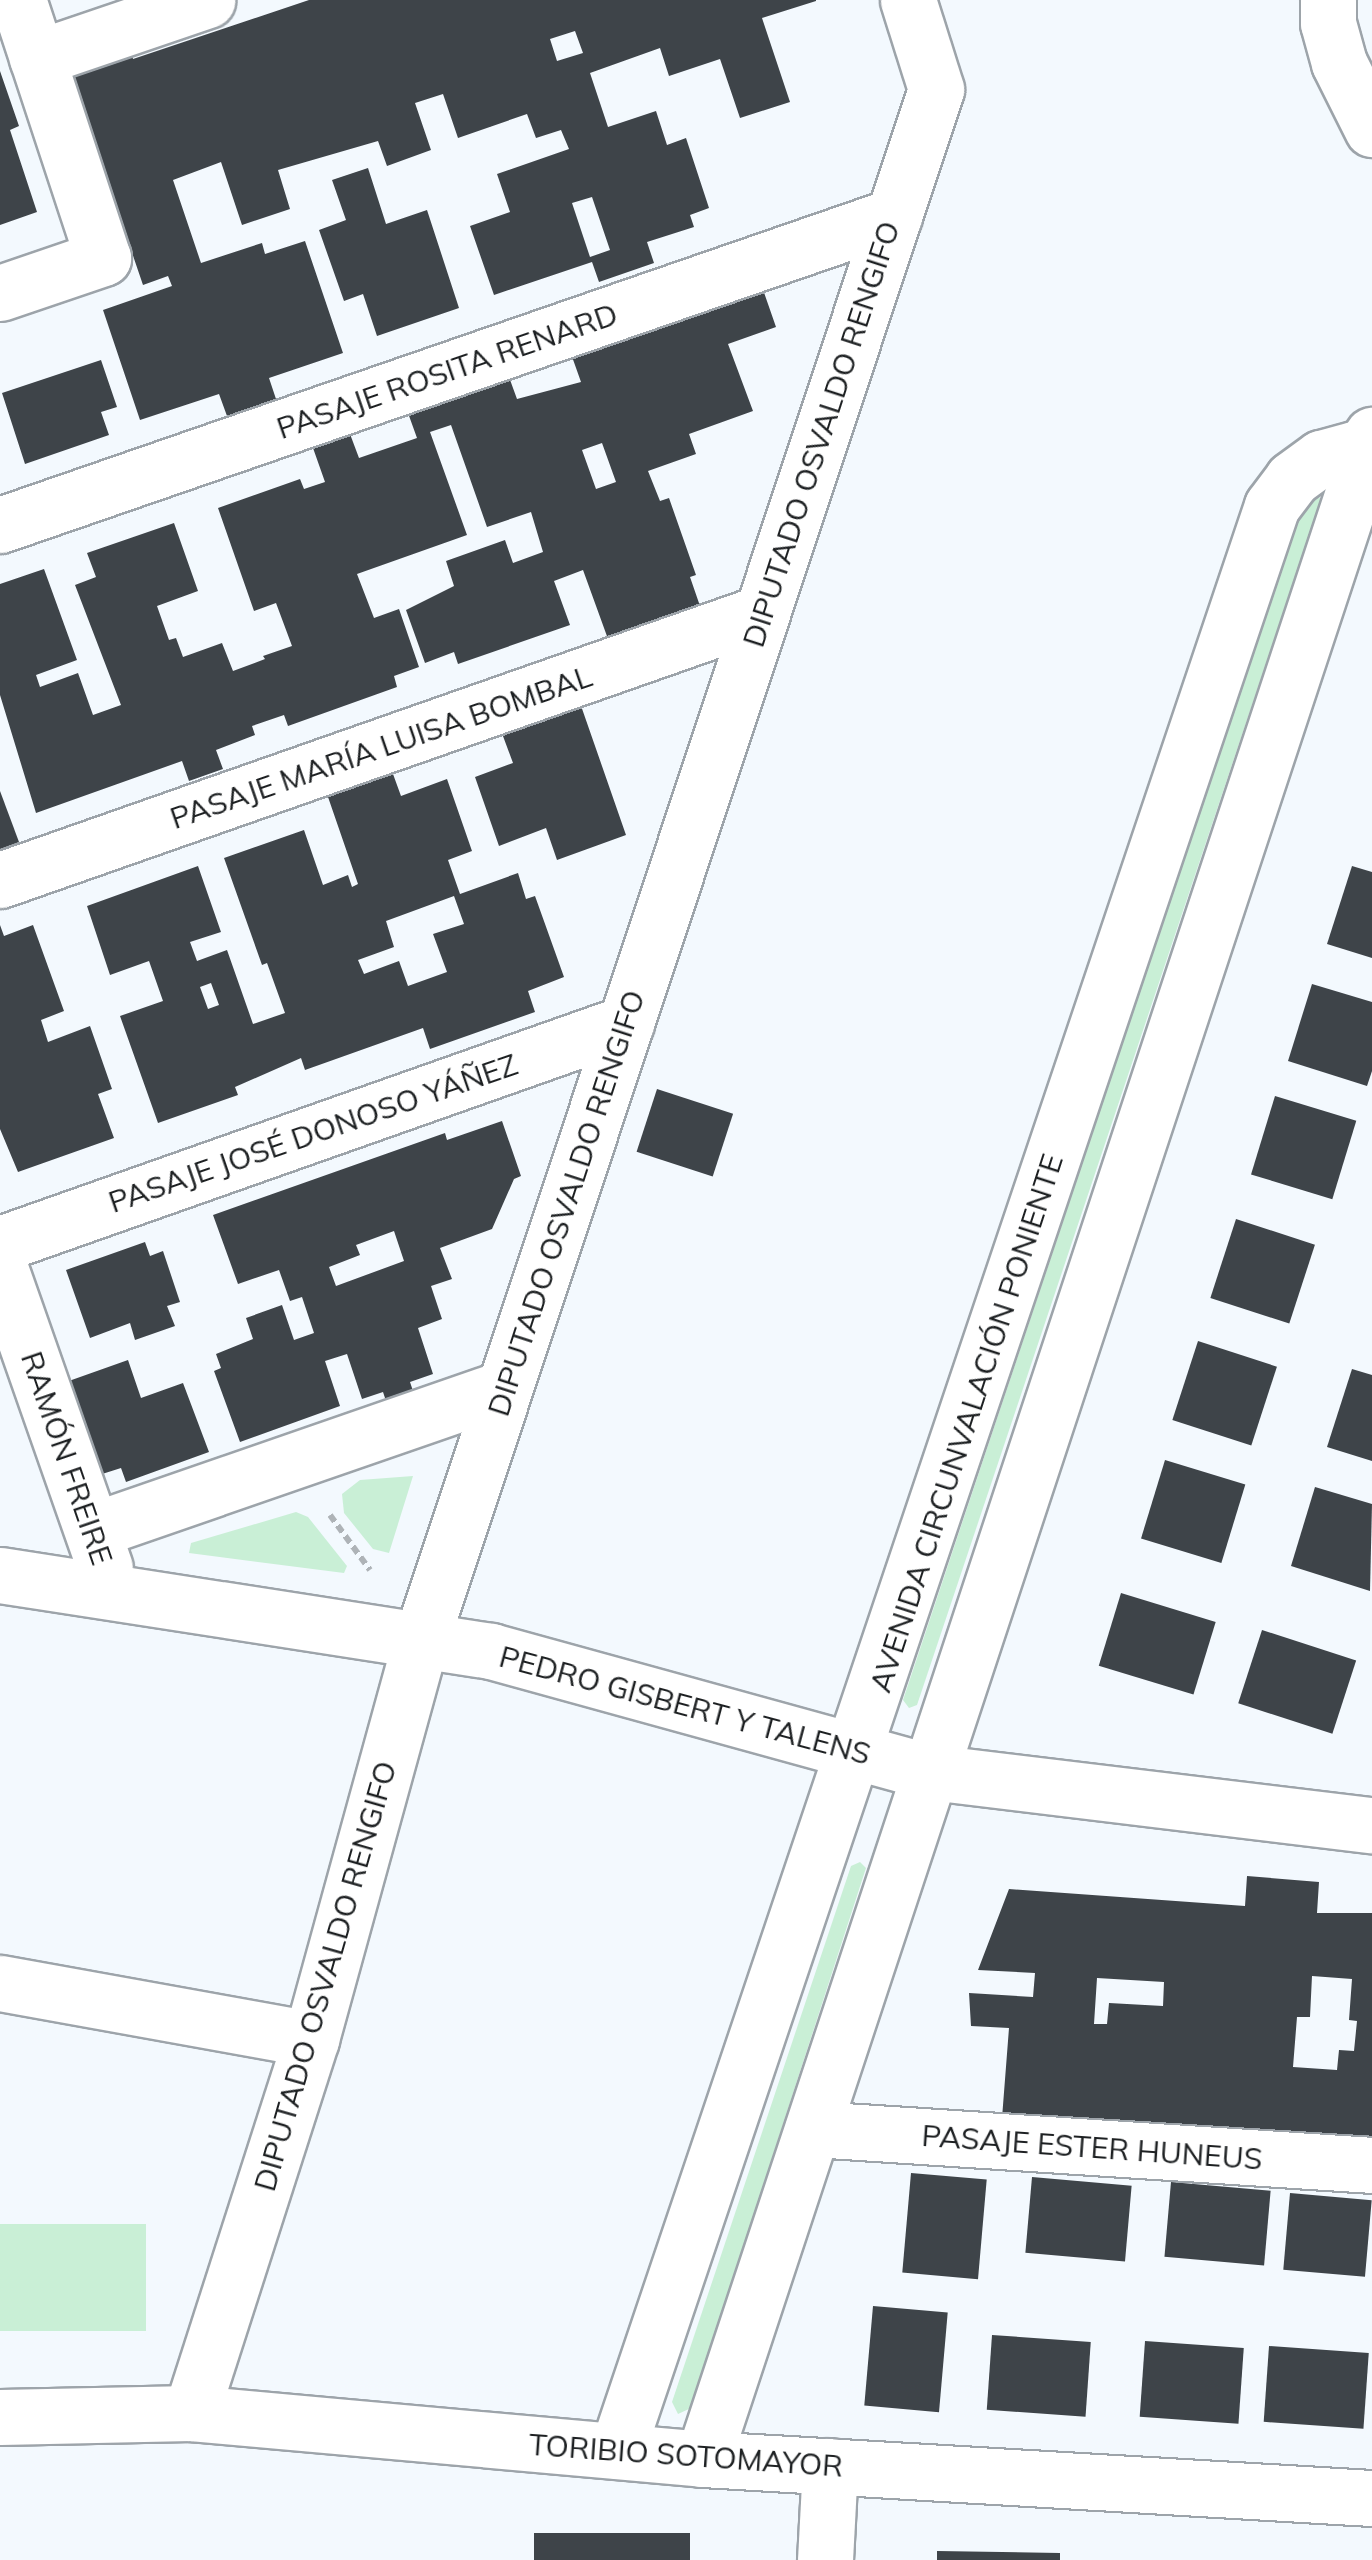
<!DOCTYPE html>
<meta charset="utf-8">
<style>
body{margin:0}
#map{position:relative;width:1372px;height:2560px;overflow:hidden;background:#f3f9fe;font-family:Mulish,sans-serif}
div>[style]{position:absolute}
.green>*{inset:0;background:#c9efd6;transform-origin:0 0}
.building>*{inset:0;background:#3e4449;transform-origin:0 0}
.path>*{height:6px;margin-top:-3px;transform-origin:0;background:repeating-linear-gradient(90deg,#aeb3b7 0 8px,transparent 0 13px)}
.roads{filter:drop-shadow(2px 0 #9da4aa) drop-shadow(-2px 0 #9da4aa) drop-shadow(0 2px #9da4aa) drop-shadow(0 -2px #9da4aa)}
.street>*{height:55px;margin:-27.5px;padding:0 27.5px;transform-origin:27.5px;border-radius:27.5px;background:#fff}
.secondary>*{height:55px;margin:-27.5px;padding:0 27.5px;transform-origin:27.5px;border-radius:27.5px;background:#fff}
span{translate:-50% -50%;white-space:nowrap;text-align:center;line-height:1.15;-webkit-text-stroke:10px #fff;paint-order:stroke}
.street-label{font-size:30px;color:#1d2022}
</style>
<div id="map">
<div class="green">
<i style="clip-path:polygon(1315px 493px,1321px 499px,917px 1705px,909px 1708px,903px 1700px,1305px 497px)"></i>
<i style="clip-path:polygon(413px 1476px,389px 1553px,373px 1549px,344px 1513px,342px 1494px,360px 1480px)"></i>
<i style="clip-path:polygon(296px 1512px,308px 1517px,347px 1566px,344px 1573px,189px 1553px,191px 1543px)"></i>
<i style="clip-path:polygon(860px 1862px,866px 1868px,691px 2408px,678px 2414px,672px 2402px,851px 1866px)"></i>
<i style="left:0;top:2224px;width:146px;height:107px"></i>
</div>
<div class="building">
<i style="clip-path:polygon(evenodd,309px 0,816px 0,816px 1px,762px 18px,790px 102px,740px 118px,720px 59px,669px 76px,660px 48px,590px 73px,608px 127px,656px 111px,667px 145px,686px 138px,709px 208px,690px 215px,694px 227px,647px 242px,654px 263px,599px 282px,592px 262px,494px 295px,470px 226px,510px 212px,497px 174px,569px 149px,561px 130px,536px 138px,527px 114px,458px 138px,443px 94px,415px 103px,431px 150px,387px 166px,378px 141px,278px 170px,290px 209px,242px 225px,221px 162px,173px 180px,201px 263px,262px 243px,265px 254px,305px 241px,343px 353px,269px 378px,276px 399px,227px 416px,219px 394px,140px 420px,103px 310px,172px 286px,168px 276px,143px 285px,128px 241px,117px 245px,60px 74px,131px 51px,133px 59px,309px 0,575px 31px,583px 53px,557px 61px,550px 39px,575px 31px,309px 0,592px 197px,610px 250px,590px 257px,572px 203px,592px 197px)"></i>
<i style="clip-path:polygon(0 71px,19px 126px,10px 130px,37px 212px,0 225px)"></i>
<i style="clip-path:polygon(368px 168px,386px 224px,427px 210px,459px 308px,377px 336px,363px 294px,344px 301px,319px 230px,346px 220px,332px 180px)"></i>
<i style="clip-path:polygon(evenodd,761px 284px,776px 327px,728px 344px,753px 411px,689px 434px,696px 454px,648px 471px,660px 501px,669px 498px,696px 575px,690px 577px,700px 606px,608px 639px,583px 570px,554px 581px,570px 625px,458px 664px,454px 652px,425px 663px,406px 610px,454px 586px,446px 561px,505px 540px,513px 563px,543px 552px,531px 512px,487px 527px,451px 425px,430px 432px,467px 535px,357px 574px,374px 618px,399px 609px,419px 667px,394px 676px,397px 687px,288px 726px,284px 715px,252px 726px,255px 735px,216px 750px,223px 769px,189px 781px,182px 761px,36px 813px,0 695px,0 584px,44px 569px,77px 660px,36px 675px,40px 687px,78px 673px,93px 715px,121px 705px,75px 585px,96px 577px,87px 553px,174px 523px,198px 591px,157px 606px,169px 640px,176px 638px,183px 657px,222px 643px,233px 671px,265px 659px,263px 656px,292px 646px,276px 603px,254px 611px,218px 508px,300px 479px,304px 489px,325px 482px,313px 448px,350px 434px,359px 458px,417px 438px,408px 413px,509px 377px,517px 399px,581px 382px,570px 351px,761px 284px,602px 443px,616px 482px,596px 489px,582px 450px,602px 443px)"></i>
<i style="clip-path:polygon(101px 360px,117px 407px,101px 412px,109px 435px,25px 464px,2px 393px)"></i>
<i style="clip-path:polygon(579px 700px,626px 835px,557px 860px,546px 828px,499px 846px,475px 777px,513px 763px,500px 728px)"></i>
<i style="clip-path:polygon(evenodd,393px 774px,401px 796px,447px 779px,472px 851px,448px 860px,460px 894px,518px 873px,526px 899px,535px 896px,564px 977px,528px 991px,535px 1012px,430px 1049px,423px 1028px,305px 1070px,301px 1058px,235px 1087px,238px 1095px,158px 1123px,120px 1016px,163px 1001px,149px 961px,110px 975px,87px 906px,198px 866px,221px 932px,190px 942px,197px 961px,227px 950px,253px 1024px,285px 1013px,267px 963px,262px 965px,224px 858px,304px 830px,323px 885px,348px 875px,352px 887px,358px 884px,328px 797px,393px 774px,454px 896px,464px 924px,433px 934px,447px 972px,408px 986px,399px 961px,364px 974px,358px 960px,394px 947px,386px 921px,454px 896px,393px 774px,211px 983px,219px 1005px,208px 1009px,200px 987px,211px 983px)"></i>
<i style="clip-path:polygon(0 791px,19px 842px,0 849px)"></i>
<i style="clip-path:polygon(1352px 866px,1372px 872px,1372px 958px,1327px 944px)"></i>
<i style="clip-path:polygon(0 925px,4px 936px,33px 925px,64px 1011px,41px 1020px,48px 1042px,90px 1026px,112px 1089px,98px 1094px,114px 1138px,18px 1172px,0 1129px)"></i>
<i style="clip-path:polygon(1312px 984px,1372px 1002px,1372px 1071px,1367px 1086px,1288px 1061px)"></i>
<i style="left:657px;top:1089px;width:80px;height:66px;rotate:18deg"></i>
<i style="left:1275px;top:1096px;width:85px;height:82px;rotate:17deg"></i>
<i style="clip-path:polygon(evenodd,502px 1121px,521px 1176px,514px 1179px,492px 1229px,440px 1248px,452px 1279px,431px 1286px,442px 1319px,418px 1328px,433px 1374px,410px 1382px,416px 1400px,389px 1410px,383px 1392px,362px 1399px,347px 1354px,325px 1361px,340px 1406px,240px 1442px,214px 1371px,221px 1368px,216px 1354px,253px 1339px,246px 1318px,282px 1305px,294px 1340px,314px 1333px,302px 1297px,290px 1301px,279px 1270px,238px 1284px,213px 1215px,445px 1133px,447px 1140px,502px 1121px,394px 1231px,404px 1261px,336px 1286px,329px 1267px,360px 1255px,356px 1245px,394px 1231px)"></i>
<i style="left:1236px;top:1219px;width:83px;height:83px;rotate:18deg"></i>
<i style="clip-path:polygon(145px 1242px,150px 1256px,163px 1251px,180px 1302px,167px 1306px,175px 1326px,135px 1340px,130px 1323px,90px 1338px,66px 1270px)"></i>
<i style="left:1198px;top:1341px;width:83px;height:83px;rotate:18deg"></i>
<i style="clip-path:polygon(128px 1360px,141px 1398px,183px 1383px,209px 1452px,126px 1482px,121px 1468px,99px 1475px,66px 1382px)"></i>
<i style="clip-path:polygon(1352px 1369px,1372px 1375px,1372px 1461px,1327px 1447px)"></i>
<i style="left:1165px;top:1460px;width:84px;height:82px;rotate:17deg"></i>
<i style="clip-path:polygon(1315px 1487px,1372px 1504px,1370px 1591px,1291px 1566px)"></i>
<i style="left:1121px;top:1593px;width:99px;height:76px;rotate:17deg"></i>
<i style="left:1262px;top:1630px;width:99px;height:77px;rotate:18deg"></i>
<i style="clip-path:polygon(evenodd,1247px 1876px,1319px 1882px,1317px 1913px,1372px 1913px,1372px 2144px,1002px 2118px,1009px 2028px,971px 2026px,969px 1993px,1033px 1997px,1035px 1973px,978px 1970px,1009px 1889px,1245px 1906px,1247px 1876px,1312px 1976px,1352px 1979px,1349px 2020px,1357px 2021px,1354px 2051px,1339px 2050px,1337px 2070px,1293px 2067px,1297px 2017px,1310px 2017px,1312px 1976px,1247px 1876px,1097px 1978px,1164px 1982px,1163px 2006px,1109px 2003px,1107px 2024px,1094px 2024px,1097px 1978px)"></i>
<i style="left:911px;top:2173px;width:76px;height:100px;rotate:5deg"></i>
<i style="left:1032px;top:2177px;width:100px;height:76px;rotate:5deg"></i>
<i style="left:1171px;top:2182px;width:100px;height:75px;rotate:5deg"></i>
<i style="left:1290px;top:2193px;width:82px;height:77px;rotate:5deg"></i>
<i style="left:873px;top:2306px;width:75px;height:100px;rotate:5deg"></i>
<i style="left:992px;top:2335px;width:99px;height:75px;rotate:4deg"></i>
<i style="left:1145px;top:2341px;width:99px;height:76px;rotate:4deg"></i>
<i style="left:1269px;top:2346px;width:100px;height:76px;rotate:4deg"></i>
<i style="left:534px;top:2533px;width:156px;height:27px"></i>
<i style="clip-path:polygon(937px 2551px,1060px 2553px,1060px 2560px,937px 2560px)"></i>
</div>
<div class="path">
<i style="left:330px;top:1515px;width:68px;rotate:54deg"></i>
</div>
<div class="roads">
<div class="street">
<i style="left:37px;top:58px;width:180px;rotate:-18.8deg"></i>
<i style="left:0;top:293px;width:109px;rotate:-18.8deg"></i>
<i style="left:103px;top:258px;width:272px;rotate:-108.2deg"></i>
<i style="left:0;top:525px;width:946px;rotate:-19.07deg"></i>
<i style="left:0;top:880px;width:806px;rotate:-19.33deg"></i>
<i style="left:0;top:1244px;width:664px;rotate:-19.44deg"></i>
<i style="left:0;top:1268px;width:317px;rotate:70.7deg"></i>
<i style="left:94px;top:1530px;width:434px;rotate:-19.1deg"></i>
<i style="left:0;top:1575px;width:497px;rotate:8.8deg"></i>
<i style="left:491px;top:1651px;width:456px;rotate:15.4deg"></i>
<i style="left:931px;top:1772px;width:444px;rotate:6.9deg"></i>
<i style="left:0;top:1983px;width:316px;rotate:10.2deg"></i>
<i style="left:813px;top:2129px;width:560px;rotate:3.68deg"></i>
<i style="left:191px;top:2413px;width:393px;rotate:-72.2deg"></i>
<i style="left:311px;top:2039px;width:414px;rotate:-74.6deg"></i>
<i style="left:421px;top:1640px;width:1634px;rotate:-71.63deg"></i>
<i style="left:936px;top:89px;width:93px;rotate:-107.5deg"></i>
<i style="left:703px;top:2459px;width:670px;rotate:3.34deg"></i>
<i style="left:825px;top:2560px;width:94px;rotate:-87deg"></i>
</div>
<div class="secondary">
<i style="left:1328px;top:0;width:23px;rotate:90deg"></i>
<i style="left:1328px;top:23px;width:41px;rotate:74.6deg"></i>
<i style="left:1339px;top:63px;width:74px;rotate:63.4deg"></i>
<i style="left:0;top:2417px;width:191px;rotate:-1.2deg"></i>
<i style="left:191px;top:2413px;width:514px;rotate:5.13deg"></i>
<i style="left:703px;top:2459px;width:2132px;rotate:-71.71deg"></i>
<i style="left:617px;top:2451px;width:2052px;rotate:-71.39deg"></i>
<i style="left:1272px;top:506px;width:34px;rotate:-53deg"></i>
<i style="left:1292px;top:479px;width:36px;rotate:-36deg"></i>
<i style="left:1321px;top:458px;width:49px;rotate:-15.5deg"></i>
</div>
</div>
<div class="street-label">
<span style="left:447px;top:371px;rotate:-19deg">PASAJE ROSITA RENARD</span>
<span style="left:821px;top:434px;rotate:-72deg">DIPUTADO OSVALDO RENGIFO</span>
<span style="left:381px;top:747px;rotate:-19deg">PASAJE MARÍA LUISA BOMBAL</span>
<span style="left:313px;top:1133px;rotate:-19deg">PASAJE JOSÉ DONOSO YÁÑEZ</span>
<span style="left:566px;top:1203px;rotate:-72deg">DIPUTADO OSVALDO RENGIFO</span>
<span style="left:966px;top:1423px;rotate:-72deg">AVENIDA CIRCUNVALACIÓN PONIENTE</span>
<span style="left:67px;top:1458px;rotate:71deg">RAMÓN FREIRE</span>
<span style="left:685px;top:1705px;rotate:15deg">PEDRO GISBERT Y TALENS</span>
<span style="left:325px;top:1976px;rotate:-74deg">DIPUTADO OSVALDO RENGIFO</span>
<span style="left:1092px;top:2147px;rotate:4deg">PASAJE ESTER HUNEUS</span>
<span style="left:686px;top:2455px;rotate:4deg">TORIBIO SOTOMAYOR</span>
</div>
</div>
